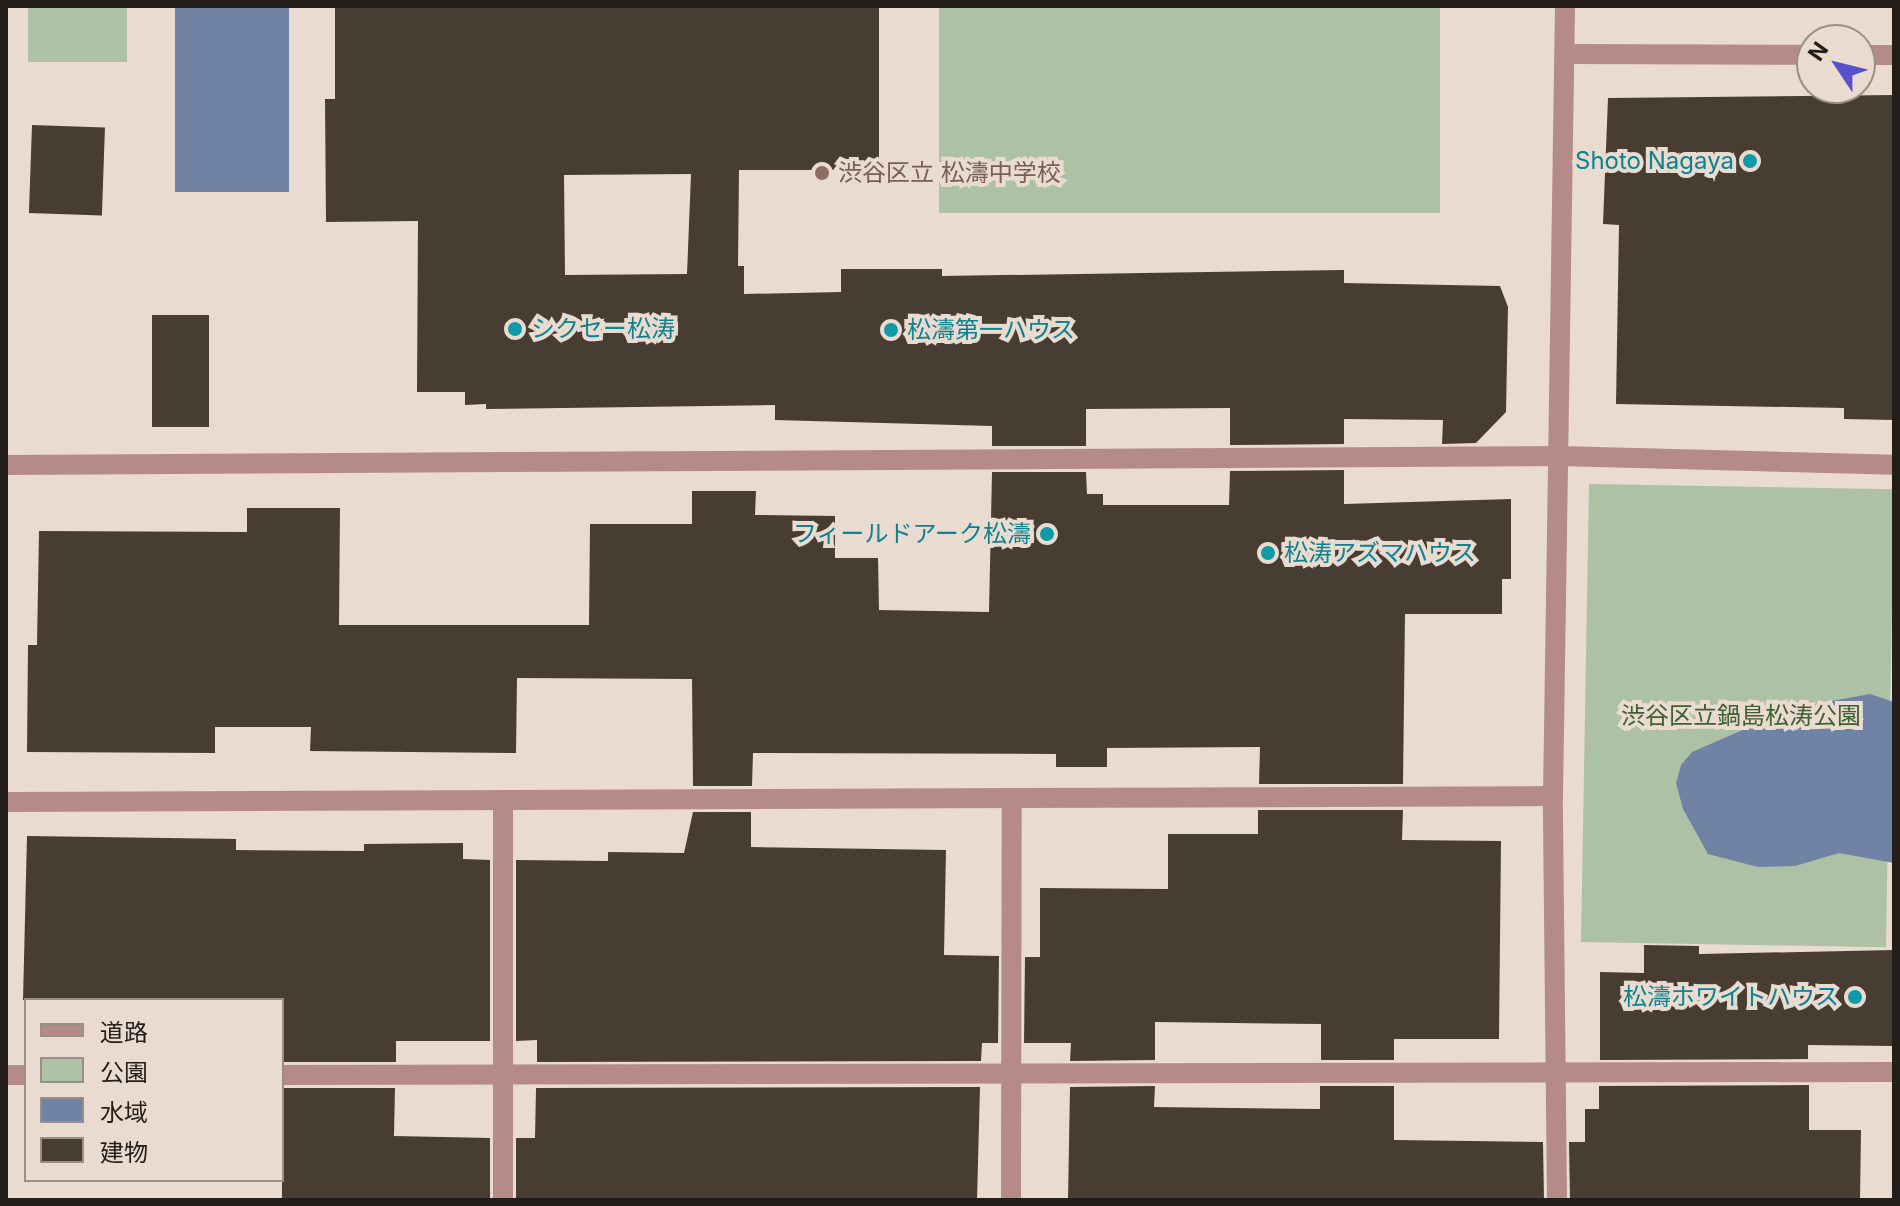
<!DOCTYPE html>
<meta charset="utf-8">
<style>
body{margin:0}
#map{position:relative;width:1900px;height:1206px;overflow:hidden;background:#eadbd0;font-family:Inter,"Noto Sans JP",sans-serif}
div>[style]{position:absolute}
.green>*{inset:0;background:#adc1a4;transform-origin:0 0}
.water>*{inset:0;background:#7083a4;transform-origin:0 0}
.building>*{inset:0;background:#483d33;transform-origin:0 0}
.minor>*{height:20px;margin:-10px;padding:0 10px;transform-origin:10px;border-radius:10px;background:#b58b89}
.dots>*{width:22px;height:22px;translate:-50% -50%;box-sizing:border-box;border:4px solid #eadbd0;border-radius:50%}
span{translate:-50% -50%;white-space:nowrap;text-align:center;line-height:1.15;-webkit-text-stroke:8px #eadbd0;paint-order:stroke}
.culture-label{font-size:24px;color:#0d838f}
.right{translate:-100% -50%;text-align:right}
.left{translate:0 -50%;text-align:left}
.education-label{font-size:24px;color:#785e54}
.park-label{font-size:24px;color:#3f602f}
.frame{position:absolute;inset:0;border:8px solid #231e1a;pointer-events:none}
.legend{position:absolute;left:24px;top:998px;width:260px;height:184px;box-sizing:border-box;background:#eadbd0;border:2px solid #9a8f87;margin:0;padding:10px 14px;list-style:none;font-size:24px;color:#231e1a}
.legend li{display:flex;align-items:center;gap:16px;height:40px}
.legend b{width:40px;border:2px solid #9a8f87}
.north{position:absolute;left:1796px;top:24px;width:80px;height:80px;box-sizing:border-box;background:#eadbd0;border:2px solid #9a8f87;border-radius:50%;rotate:305deg;font-size:22px;font-weight:700;line-height:32px;text-align:center;color:#231e1a}
.north::after{content:'';display:block;margin:auto;width:28px;height:36px;background:#5752ca;clip-path:polygon(50% 0,100% 100%,50% 72%,0 100%)}
</style>
<div id="map">
<div class="green">
<i style="left:28px;top:6px;width:99px;height:56px"></i>
<i style="left:939px;top:6px;width:501px;height:207px"></i>
<i style="left:1589px;top:484px;width:305px;height:458px;rotate:1deg"></i>
</div>
<div class="water">
<i style="left:175px;top:6px;width:114px;height:186px"></i>
<i style="clip-path:polygon(1870px 694px,1894px 702px,1894px 863px,1839px 853px,1795px 866px,1758px 867px,1708px 854px,1683px 809px,1676px 783px,1681px 765px,1692px 752px,1793px 708px)"></i>
</div>
<div class="building">
<i style="clip-path:polygon(evenodd,335px 6px,879px 6px,879px 170px,739px 170px,738px 266px,744px 266px,744px 294px,841px 292px,841px 269px,942px 269px,942px 276px,1344px 270px,1344px 283px,1500px 286px,1508px 307px,1506px 412px,1476px 443px,1442px 444px,1443px 420px,1344px 419px,1344px 444px,1230px 445px,1230px 408px,1086px 409px,1086px 446px,992px 446px,992px 426px,775px 420px,775px 405px,486px 409px,486px 404px,465px 405px,465px 392px,417px 392px,418px 221px,326px 222px,325px 99px,335px 99px,335px 6px,691px 174px,687px 274px,565px 275px,564px 175px,691px 174px)"></i>
<i style="clip-path:polygon(1894px 95px,1894px 420px,1844px 419px,1844px 408px,1616px 404px,1619px 225px,1603px 224px,1608px 98px)"></i>
<i style="left:32px;top:125px;width:73px;height:88px;rotate:2deg"></i>
<i style="left:152px;top:315px;width:57px;height:112px"></i>
<i style="clip-path:polygon(1344px 470px,1344px 504px,1511px 499px,1511px 579px,1502px 579px,1502px 614px,1405px 614px,1403px 784px,1259px 784px,1260px 747px,1107px 748px,1107px 767px,1056px 767px,1056px 754px,753px 753px,752px 786px,693px 786px,692px 679px,517px 678px,516px 753px,310px 751px,311px 727px,215px 727px,215px 753px,27px 752px,28px 645px,37px 645px,39px 531px,247px 532px,247px 508px,340px 508px,339px 625px,589px 625px,590px 524px,692px 524px,692px 491px,756px 491px,755px 515px,835px 516px,835px 558px,878px 558px,879px 610px,989px 612px,992px 472px,1086px 472px,1087px 494px,1103px 494px,1103px 505px,1229px 505px,1230px 471px)"></i>
<i style="clip-path:polygon(1258px 810px,1403px 810px,1402px 840px,1501px 841px,1499px 1039px,1394px 1039px,1394px 1060px,1321px 1060px,1321px 1024px,1155px 1022px,1155px 1060px,1070px 1061px,1071px 1043px,1024px 1043px,1025px 957px,1040px 957px,1040px 888px,1168px 889px,1168px 834px,1258px 834px)"></i>
<i style="clip-path:polygon(693px 812px,751px 812px,751px 847px,946px 850px,944px 955px,999px 956px,998px 1043px,982px 1043px,981px 1061px,537px 1062px,537px 1040px,516px 1041px,516px 860px,608px 861px,608px 852px,684px 853px)"></i>
<i style="clip-path:polygon(27px 836px,236px 839px,236px 850px,364px 851px,364px 844px,463px 843px,463px 859px,490px 860px,490px 1041px,396px 1041px,396px 1062px,282px 1062px,282px 1000px,23px 1000px)"></i>
<i style="clip-path:polygon(1644px 945px,1699px 946px,1699px 954px,1894px 950px,1894px 1046px,1808px 1045px,1808px 1059px,1600px 1060px,1600px 972px,1644px 973px)"></i>
<i style="clip-path:polygon(1809px 1085px,1809px 1130px,1861px 1130px,1860px 1200px,1570px 1200px,1569px 1142px,1585px 1142px,1585px 1109px,1599px 1109px,1599px 1086px)"></i>
<i style="clip-path:polygon(1155px 1086px,1154px 1107px,1320px 1109px,1320px 1086px,1394px 1086px,1394px 1140px,1543px 1142px,1544px 1200px,1068px 1200px,1070px 1087px)"></i>
<i style="clip-path:polygon(980px 1087px,977px 1200px,516px 1200px,516px 1138px,535px 1138px,536px 1088px)"></i>
<i style="clip-path:polygon(282px 1088px,395px 1088px,394px 1136px,490px 1138px,490px 1200px,282px 1200px)"></i>
</div>
<div class="minor">
<i style="left:1567px;top:54px;width:245px;rotate:0.2deg"></i>
<i style="left:1860px;top:55px;width:34px"></i>
<i style="left:6px;top:465px;width:1552px;rotate:-0.33deg"></i>
<i style="left:1558px;top:456px;width:336px;rotate:1.5deg"></i>
<i style="left:6px;top:802px;width:1547px;rotate:-0.22deg"></i>
<i style="left:6px;top:1075px;width:20px"></i>
<i style="left:282px;top:1075px;width:1612px;rotate:-0.11deg"></i>
<i style="left:503px;top:1200px;width:399px;rotate:-90deg"></i>
<i style="left:1011px;top:1200px;width:402px;rotate:-89.9deg"></i>
<i style="left:1557px;top:1200px;width:404px;rotate:-90.6deg"></i>
<i style="left:1553px;top:796px;width:790px;rotate:-89.13deg"></i>
</div>
<div class="dots">
<i style="left:1750px;top:161px;background:#0f9aa8"></i>
<i style="left:822px;top:173px;background:#8d6e63"></i>
<i style="left:515px;top:329px;background:#0f9aa8"></i>
<i style="left:891px;top:330px;background:#0f9aa8"></i>
<i style="left:1047px;top:534px;background:#0f9aa8"></i>
<i style="left:1268px;top:553px;background:#0f9aa8"></i>
<i style="left:1855px;top:997px;background:#0f9aa8"></i>
</div>
<div class="culture-label">
<span class="right" style="left:1734px;top:161px">Shoto Nagaya</span>
<span class="left" style="left:531px;top:329px">シクセー松涛</span>
<span class="left" style="left:907px;top:330px">松濤第一ハウス</span>
<span class="right" style="left:1031px;top:534px">フィールドアーク松濤</span>
<span class="left" style="left:1284px;top:553px">松涛アズマハウス</span>
<span class="right" style="left:1839px;top:997px">松濤ホワイトハウス</span>
</div>
<div class="education-label">
<span class="left" style="left:838px;top:173px">渋谷区立 松濤中学校</span>
</div>
<div class="park-label">
<span style="left:1741px;top:716px">渋谷区立鍋島松涛公園</span>
</div>
<div class="frame"></div>
<ul class="legend">
<li><b style="height:10px;background:#b58b89"></b>道路</li>
<li><b style="height:22px;background:#adc1a4"></b>公園</li>
<li><b style="height:22px;background:#7083a4"></b>水域</li>
<li><b style="height:22px;background:#483d33"></b>建物</li>
</ul>
<div class="north">N</div>
</div>
